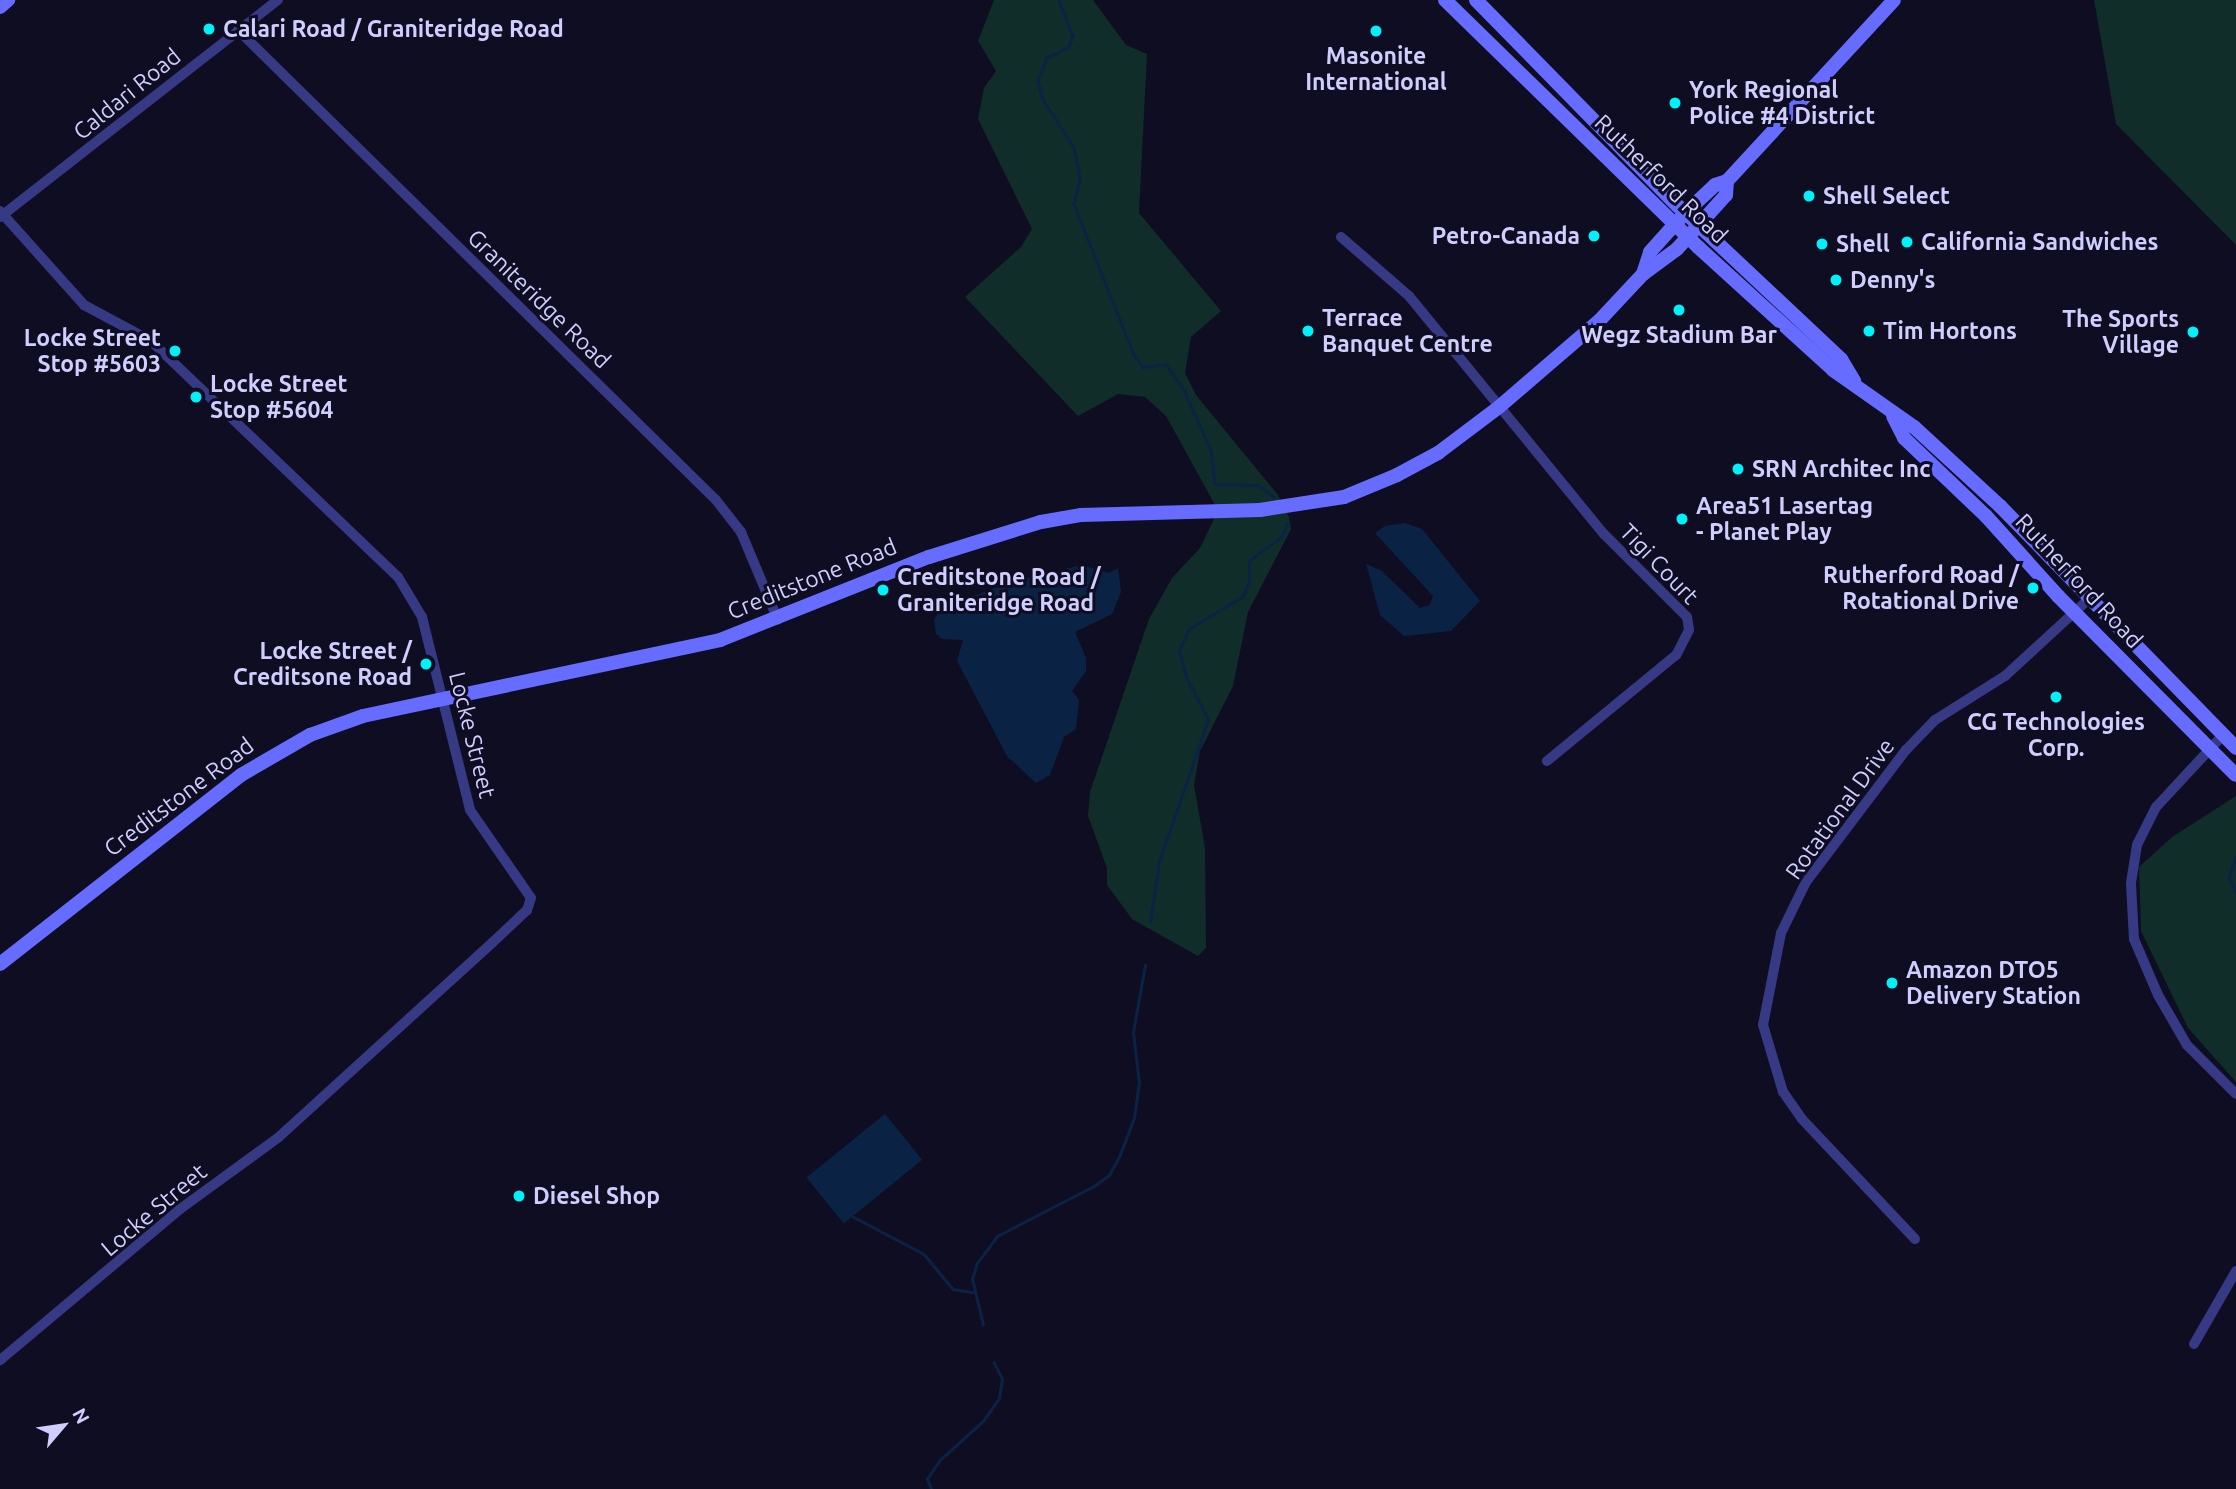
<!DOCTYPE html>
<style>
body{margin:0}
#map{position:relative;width:2236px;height:1489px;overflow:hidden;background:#0f0d22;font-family:Ubuntu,sans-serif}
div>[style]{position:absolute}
.green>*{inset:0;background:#102d29}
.water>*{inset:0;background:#0a2345;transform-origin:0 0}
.stream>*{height:2.5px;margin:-1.25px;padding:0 1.25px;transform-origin:1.25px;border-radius:1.25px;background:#0a2345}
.street>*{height:10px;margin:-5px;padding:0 5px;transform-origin:5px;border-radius:5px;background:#363983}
.secondary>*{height:14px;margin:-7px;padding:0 7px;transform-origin:7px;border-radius:7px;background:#656cff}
.dots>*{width:19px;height:19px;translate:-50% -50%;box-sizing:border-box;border:4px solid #0f0d22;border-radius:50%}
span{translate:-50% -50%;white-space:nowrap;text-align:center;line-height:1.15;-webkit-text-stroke:6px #0f0d22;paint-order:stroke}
.poi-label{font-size:23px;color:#d0ceff;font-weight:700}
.left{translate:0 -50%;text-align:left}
.right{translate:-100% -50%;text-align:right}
.street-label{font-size:23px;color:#d0ceff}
.north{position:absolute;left:28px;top:1391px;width:70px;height:70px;-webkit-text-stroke:5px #0f0d22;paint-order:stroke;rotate:61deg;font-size:19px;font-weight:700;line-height:28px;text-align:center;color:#d0ceff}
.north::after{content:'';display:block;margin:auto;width:24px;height:32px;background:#d0ceff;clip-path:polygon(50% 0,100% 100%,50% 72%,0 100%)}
</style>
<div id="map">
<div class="green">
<i style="clip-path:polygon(994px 0,1093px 0,1126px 45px,1147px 54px,1139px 213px,1221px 311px,1191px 337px,1185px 373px,1196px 395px,1278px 495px,1289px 517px,1291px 529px,1248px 612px,1233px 686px,1200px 751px,1194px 785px,1205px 848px,1206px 948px,1198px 956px,1132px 919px,1107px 885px,1107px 868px,1088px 816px,1090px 792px,1149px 619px,1172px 578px,1200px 548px,1214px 519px,1214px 503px,1166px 416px,1145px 397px,1118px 394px,1078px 416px,965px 297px,1021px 247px,1032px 229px,978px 119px,984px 88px,996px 71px,978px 41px)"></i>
<i style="clip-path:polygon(2094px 0,2236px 0,2236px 245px,2116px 124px)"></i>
<i style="clip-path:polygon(2236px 796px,2236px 1082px,2188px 1028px,2141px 931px,2139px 867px,2172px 837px)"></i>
</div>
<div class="water">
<i style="clip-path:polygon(1405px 523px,1422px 529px,1480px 601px,1451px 631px,1404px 636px,1380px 615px,1366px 564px,1382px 571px,1420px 608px,1430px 605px,1433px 596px,1375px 533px,1385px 526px)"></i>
<i style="clip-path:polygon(1082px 565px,1109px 573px,1118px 568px,1121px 592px,1112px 614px,1075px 632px,1086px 658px,1086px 671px,1072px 691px,1079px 700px,1076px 729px,1064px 737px,1050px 775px,1036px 783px,1007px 756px,957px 661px,963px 640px,942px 639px,936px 634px,934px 619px,943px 607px,1011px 582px)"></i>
<i style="left:885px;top:1114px;width:59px;height:101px;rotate:51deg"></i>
</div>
<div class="stream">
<i style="left:1059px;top:0;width:39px;rotate:69deg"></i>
<i style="left:1073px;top:36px;width:12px;rotate:110deg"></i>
<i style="left:1069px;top:47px;width:25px;rotate:153deg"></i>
<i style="left:1047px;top:58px;width:24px;rotate:112deg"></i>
<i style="left:1038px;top:80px;width:18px;rotate:77deg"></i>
<i style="left:1042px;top:98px;width:59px;rotate:56.9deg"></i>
<i style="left:1074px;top:147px;width:33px;rotate:79deg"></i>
<i style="left:1080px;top:179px;width:26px;rotate:103deg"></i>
<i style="left:1074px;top:204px;width:162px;rotate:68.3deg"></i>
<i style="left:1134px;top:355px;width:15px;rotate:53deg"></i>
<i style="left:1143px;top:367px;width:23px;rotate:-7deg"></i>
<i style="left:1166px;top:364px;width:32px;rotate:55deg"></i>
<i style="left:1184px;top:390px;width:66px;rotate:65.8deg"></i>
<i style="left:1211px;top:450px;width:34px;rotate:83deg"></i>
<i style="left:1215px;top:484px;width:43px;rotate:1.3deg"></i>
<i style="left:1258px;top:485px;width:20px;rotate:37deg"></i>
<i style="left:2236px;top:857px;width:22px;rotate:108deg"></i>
<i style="left:2229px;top:878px;width:16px;rotate:63deg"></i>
<i style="left:1150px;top:922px;width:61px;rotate:-81.5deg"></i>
<i style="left:1159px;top:862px;width:150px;rotate:-71deg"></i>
<i style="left:1208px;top:720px;width:48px;rotate:-117.1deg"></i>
<i style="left:1186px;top:677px;width:27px;rotate:-105deg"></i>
<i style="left:1179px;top:651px;width:24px;rotate:-66deg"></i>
<i style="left:1189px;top:629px;width:63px;rotate:-31.4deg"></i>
<i style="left:1243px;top:596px;width:15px;rotate:-67deg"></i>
<i style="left:1249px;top:582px;width:21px;rotate:-90deg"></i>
<i style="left:1249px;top:561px;width:41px;rotate:-37.1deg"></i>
<i style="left:1282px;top:536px;width:14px;rotate:-69deg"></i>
<i style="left:852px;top:1216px;width:81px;rotate:27.8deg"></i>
<i style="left:924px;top:1254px;width:45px;rotate:50.4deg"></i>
<i style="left:953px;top:1289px;width:20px;rotate:9deg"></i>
<i style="left:983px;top:1325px;width:47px;rotate:-103.4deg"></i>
<i style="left:972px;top:1279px;width:17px;rotate:-73deg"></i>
<i style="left:977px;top:1263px;width:34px;rotate:-53deg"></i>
<i style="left:997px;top:1236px;width:109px;rotate:-27.3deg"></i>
<i style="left:1094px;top:1186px;width:19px;rotate:-36deg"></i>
<i style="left:1109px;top:1175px;width:21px;rotate:-61deg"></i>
<i style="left:1119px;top:1157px;width:42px;rotate:-69deg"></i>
<i style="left:1134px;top:1118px;width:35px;rotate:-82deg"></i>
<i style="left:1139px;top:1083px;width:51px;rotate:-96.7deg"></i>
<i style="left:1133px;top:1032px;width:68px;rotate:-79.8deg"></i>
<i style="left:931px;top:1489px;width:11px;rotate:-112deg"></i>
<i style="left:927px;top:1479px;width:23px;rotate:-56deg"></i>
<i style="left:940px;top:1460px;width:58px;rotate:-42.2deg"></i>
<i style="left:983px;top:1421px;width:28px;rotate:-55deg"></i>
<i style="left:999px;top:1398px;width:19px;rotate:-81deg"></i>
<i style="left:1002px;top:1379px;width:18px;rotate:-117deg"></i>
</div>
<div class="street">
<i style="left:238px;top:30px;width:670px;rotate:44.52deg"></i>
<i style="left:716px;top:500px;width:41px;rotate:52deg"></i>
<i style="left:741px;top:532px;width:95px;rotate:67.2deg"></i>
<i style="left:0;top:211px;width:126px;rotate:48.2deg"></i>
<i style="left:84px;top:305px;width:76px;rotate:28.2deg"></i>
<i style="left:151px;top:341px;width:342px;rotate:43.7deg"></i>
<i style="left:398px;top:577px;width:47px;rotate:59deg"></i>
<i style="left:422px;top:617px;width:199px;rotate:76deg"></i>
<i style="left:470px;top:810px;width:107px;rotate:55.3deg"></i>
<i style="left:531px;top:898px;width:13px;rotate:108deg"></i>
<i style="left:527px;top:910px;width:48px;rotate:136.7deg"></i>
<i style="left:492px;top:943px;width:288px;rotate:137.7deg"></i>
<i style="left:279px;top:1137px;width:124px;rotate:143.9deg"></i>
<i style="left:179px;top:1210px;width:234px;rotate:140deg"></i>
<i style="left:0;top:217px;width:353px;rotate:-38deg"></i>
<i style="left:1341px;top:237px;width:90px;rotate:40.9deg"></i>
<i style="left:1409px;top:296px;width:308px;rotate:50.7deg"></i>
<i style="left:1604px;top:534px;width:117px;rotate:45deg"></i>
<i style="left:1687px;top:617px;width:13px;rotate:81deg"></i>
<i style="left:1689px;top:630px;width:28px;rotate:117deg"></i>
<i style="left:1676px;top:655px;width:167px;rotate:140.6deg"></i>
<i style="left:2223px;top:735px;width:98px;rotate:132.9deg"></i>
<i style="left:2156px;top:807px;width:42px;rotate:116.6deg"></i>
<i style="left:2137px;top:845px;width:39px;rotate:99deg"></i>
<i style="left:2131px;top:884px;width:55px;rotate:86.9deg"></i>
<i style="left:2134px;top:939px;width:61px;rotate:66.8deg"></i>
<i style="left:2158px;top:995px;width:58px;rotate:59.9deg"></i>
<i style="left:2187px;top:1045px;width:69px;rotate:45deg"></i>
<i style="left:1915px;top:1239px;width:165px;rotate:-133.3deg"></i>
<i style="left:1802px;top:1119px;width:33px;rotate:-125deg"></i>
<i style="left:1783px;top:1092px;width:70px;rotate:-106.6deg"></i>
<i style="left:1763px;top:1025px;width:94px;rotate:-78.9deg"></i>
<i style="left:1781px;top:933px;width:57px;rotate:-63.9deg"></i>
<i style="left:1806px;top:882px;width:166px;rotate:-52.9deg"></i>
<i style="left:1906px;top:750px;width:42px;rotate:-46deg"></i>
<i style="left:1935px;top:720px;width:83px;rotate:-32.2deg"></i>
<i style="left:2005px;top:676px;width:118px;rotate:-42.6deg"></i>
<i style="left:2194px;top:1344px;width:84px;rotate:-60.1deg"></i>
</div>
<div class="secondary">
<i style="left:1445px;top:0;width:354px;rotate:44.3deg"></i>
<i style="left:1698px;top:247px;width:183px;rotate:42.3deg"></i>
<i style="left:1833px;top:370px;width:99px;rotate:35.1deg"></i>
<i style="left:1914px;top:427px;width:117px;rotate:42.6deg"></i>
<i style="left:2000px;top:506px;width:338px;rotate:45.7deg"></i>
<i style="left:1476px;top:0;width:289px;rotate:45.6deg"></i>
<i style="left:1678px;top:206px;width:224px;rotate:43.2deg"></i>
<i style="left:1841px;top:359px;width:26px;rotate:59deg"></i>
<i style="left:0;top:7px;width:11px;rotate:-41deg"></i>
<i style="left:1643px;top:274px;width:42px;rotate:-36.3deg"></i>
<i style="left:1677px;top:249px;width:73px;rotate:-47.8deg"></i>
<i style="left:1726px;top:195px;width:14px;rotate:-86deg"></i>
<i style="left:1893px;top:416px;width:25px;rotate:63deg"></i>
<i style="left:1904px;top:438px;width:113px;rotate:43.6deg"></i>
<i style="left:1986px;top:516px;width:108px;rotate:48deg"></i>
<i style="left:2058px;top:596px;width:252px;rotate:45.2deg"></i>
<i style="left:0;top:964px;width:306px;rotate:-38.1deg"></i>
<i style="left:241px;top:775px;width:80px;rotate:-30.1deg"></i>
<i style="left:310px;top:735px;width:56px;rotate:-19.7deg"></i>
<i style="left:363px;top:716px;width:365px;rotate:-12deg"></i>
<i style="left:720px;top:640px;width:225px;rotate:-21.7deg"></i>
<i style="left:929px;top:557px;width:117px;rotate:-17.4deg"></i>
<i style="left:1041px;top:522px;width:41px;rotate:-9.9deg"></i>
<i style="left:1081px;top:515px;width:179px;rotate:-1.6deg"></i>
<i style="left:1260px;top:510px;width:85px;rotate:-8.8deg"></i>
<i style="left:1344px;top:497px;width:57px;rotate:-22.5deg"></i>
<i style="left:1397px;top:475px;width:47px;rotate:-28.2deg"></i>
<i style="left:1438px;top:453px;width:76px;rotate:-37deg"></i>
<i style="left:1499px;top:407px;width:132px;rotate:-40.7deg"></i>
<i style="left:1599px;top:321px;width:64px;rotate:-46.9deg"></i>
<i style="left:1643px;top:274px;width:23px;rotate:-72deg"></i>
<i style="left:1650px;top:252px;width:52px;rotate:-48.1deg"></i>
<i style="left:1685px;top:213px;width:41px;rotate:-43deg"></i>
<i style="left:1715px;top:185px;width:13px;rotate:-18deg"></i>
<i style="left:1727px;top:181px;width:246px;rotate:-47.3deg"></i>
</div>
<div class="dots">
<i style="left:209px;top:29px;background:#00f2f9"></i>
<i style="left:1376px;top:31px;background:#00f2f9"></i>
<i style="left:1675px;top:103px;background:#00f2f9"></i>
<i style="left:1809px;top:196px;background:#00f2f9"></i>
<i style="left:1594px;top:236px;background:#00f2f9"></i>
<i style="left:1907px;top:242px;background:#00f2f9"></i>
<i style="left:1822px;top:244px;background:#00f2f9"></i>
<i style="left:1836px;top:280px;background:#00f2f9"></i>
<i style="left:1679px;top:310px;background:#00f2f9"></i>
<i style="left:1308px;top:331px;background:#00f2f9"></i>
<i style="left:1869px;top:331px;background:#00f2f9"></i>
<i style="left:2193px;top:332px;background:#00f2f9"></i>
<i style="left:175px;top:351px;background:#00f2f9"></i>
<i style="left:196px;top:397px;background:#00f2f9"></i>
<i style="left:1738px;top:469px;background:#00f2f9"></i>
<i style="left:1682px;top:519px;background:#00f2f9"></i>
<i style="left:2033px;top:588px;background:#00f2f9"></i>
<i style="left:883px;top:590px;background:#00f2f9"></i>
<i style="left:426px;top:664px;background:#00f2f9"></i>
<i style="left:2056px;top:697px;background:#00f2f9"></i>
<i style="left:1892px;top:983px;background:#00f2f9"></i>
<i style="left:519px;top:1196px;background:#00f2f9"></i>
</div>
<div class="poi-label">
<span class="left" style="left:223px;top:29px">Calari Road / Graniteridge Road</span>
<span style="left:1376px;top:69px">Masonite<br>International</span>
<span class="left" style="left:1689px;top:103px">York Regional<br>Police #4 District</span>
<span class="left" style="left:1823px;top:196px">Shell Select</span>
<span class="right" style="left:1580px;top:236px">Petro-Canada</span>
<span class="left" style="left:1921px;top:242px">California Sandwiches</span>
<span class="left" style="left:1836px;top:244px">Shell</span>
<span class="left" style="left:1850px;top:280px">Denny's</span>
<span class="left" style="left:1322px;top:331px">Terrace<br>Banquet Centre</span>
<span class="right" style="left:2179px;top:332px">The Sports<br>Village</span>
<span class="left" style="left:1883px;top:331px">Tim Hortons</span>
<span style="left:1679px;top:335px">Wegz Stadium Bar</span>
<span class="right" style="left:161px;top:351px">Locke Street<br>Stop #5603</span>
<span class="left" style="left:210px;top:397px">Locke Street<br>Stop #5604</span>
<span class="left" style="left:1752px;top:469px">SRN Architec Inc</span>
<span class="left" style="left:1696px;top:519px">Area51 Lasertag<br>- Planet Play</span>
<span class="right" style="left:2019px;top:588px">Rutherford Road /<br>Rotational Drive</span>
<span class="left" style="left:897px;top:590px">Creditstone Road /<br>Graniteridge Road</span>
<span class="right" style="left:412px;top:664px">Locke Street /<br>Creditsone Road</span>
<span style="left:2056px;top:735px">CG Technologies<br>Corp.</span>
<span class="left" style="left:1906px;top:983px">Amazon DTO5<br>Delivery Station</span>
<span class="left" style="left:533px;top:1196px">Diesel Shop</span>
</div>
<div class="street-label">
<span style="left:127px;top:94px;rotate:-39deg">Caldari Road</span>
<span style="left:1661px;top:179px;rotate:44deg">Rutherford Road</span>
<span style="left:539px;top:299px;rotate:44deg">Graniteridge Road</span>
<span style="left:1659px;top:564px;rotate:46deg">Tigi Court</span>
<span style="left:812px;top:579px;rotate:-22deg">Creditstone Road</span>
<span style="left:2079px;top:581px;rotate:47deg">Rutherford Road</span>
<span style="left:472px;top:735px;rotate:76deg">Locke Street</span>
<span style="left:179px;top:797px;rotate:-37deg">Creditstone Road</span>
<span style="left:1840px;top:809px;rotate:-54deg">Rotational Drive</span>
<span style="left:154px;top:1210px;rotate:-40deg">Locke Street</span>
</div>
<div class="north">N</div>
</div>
